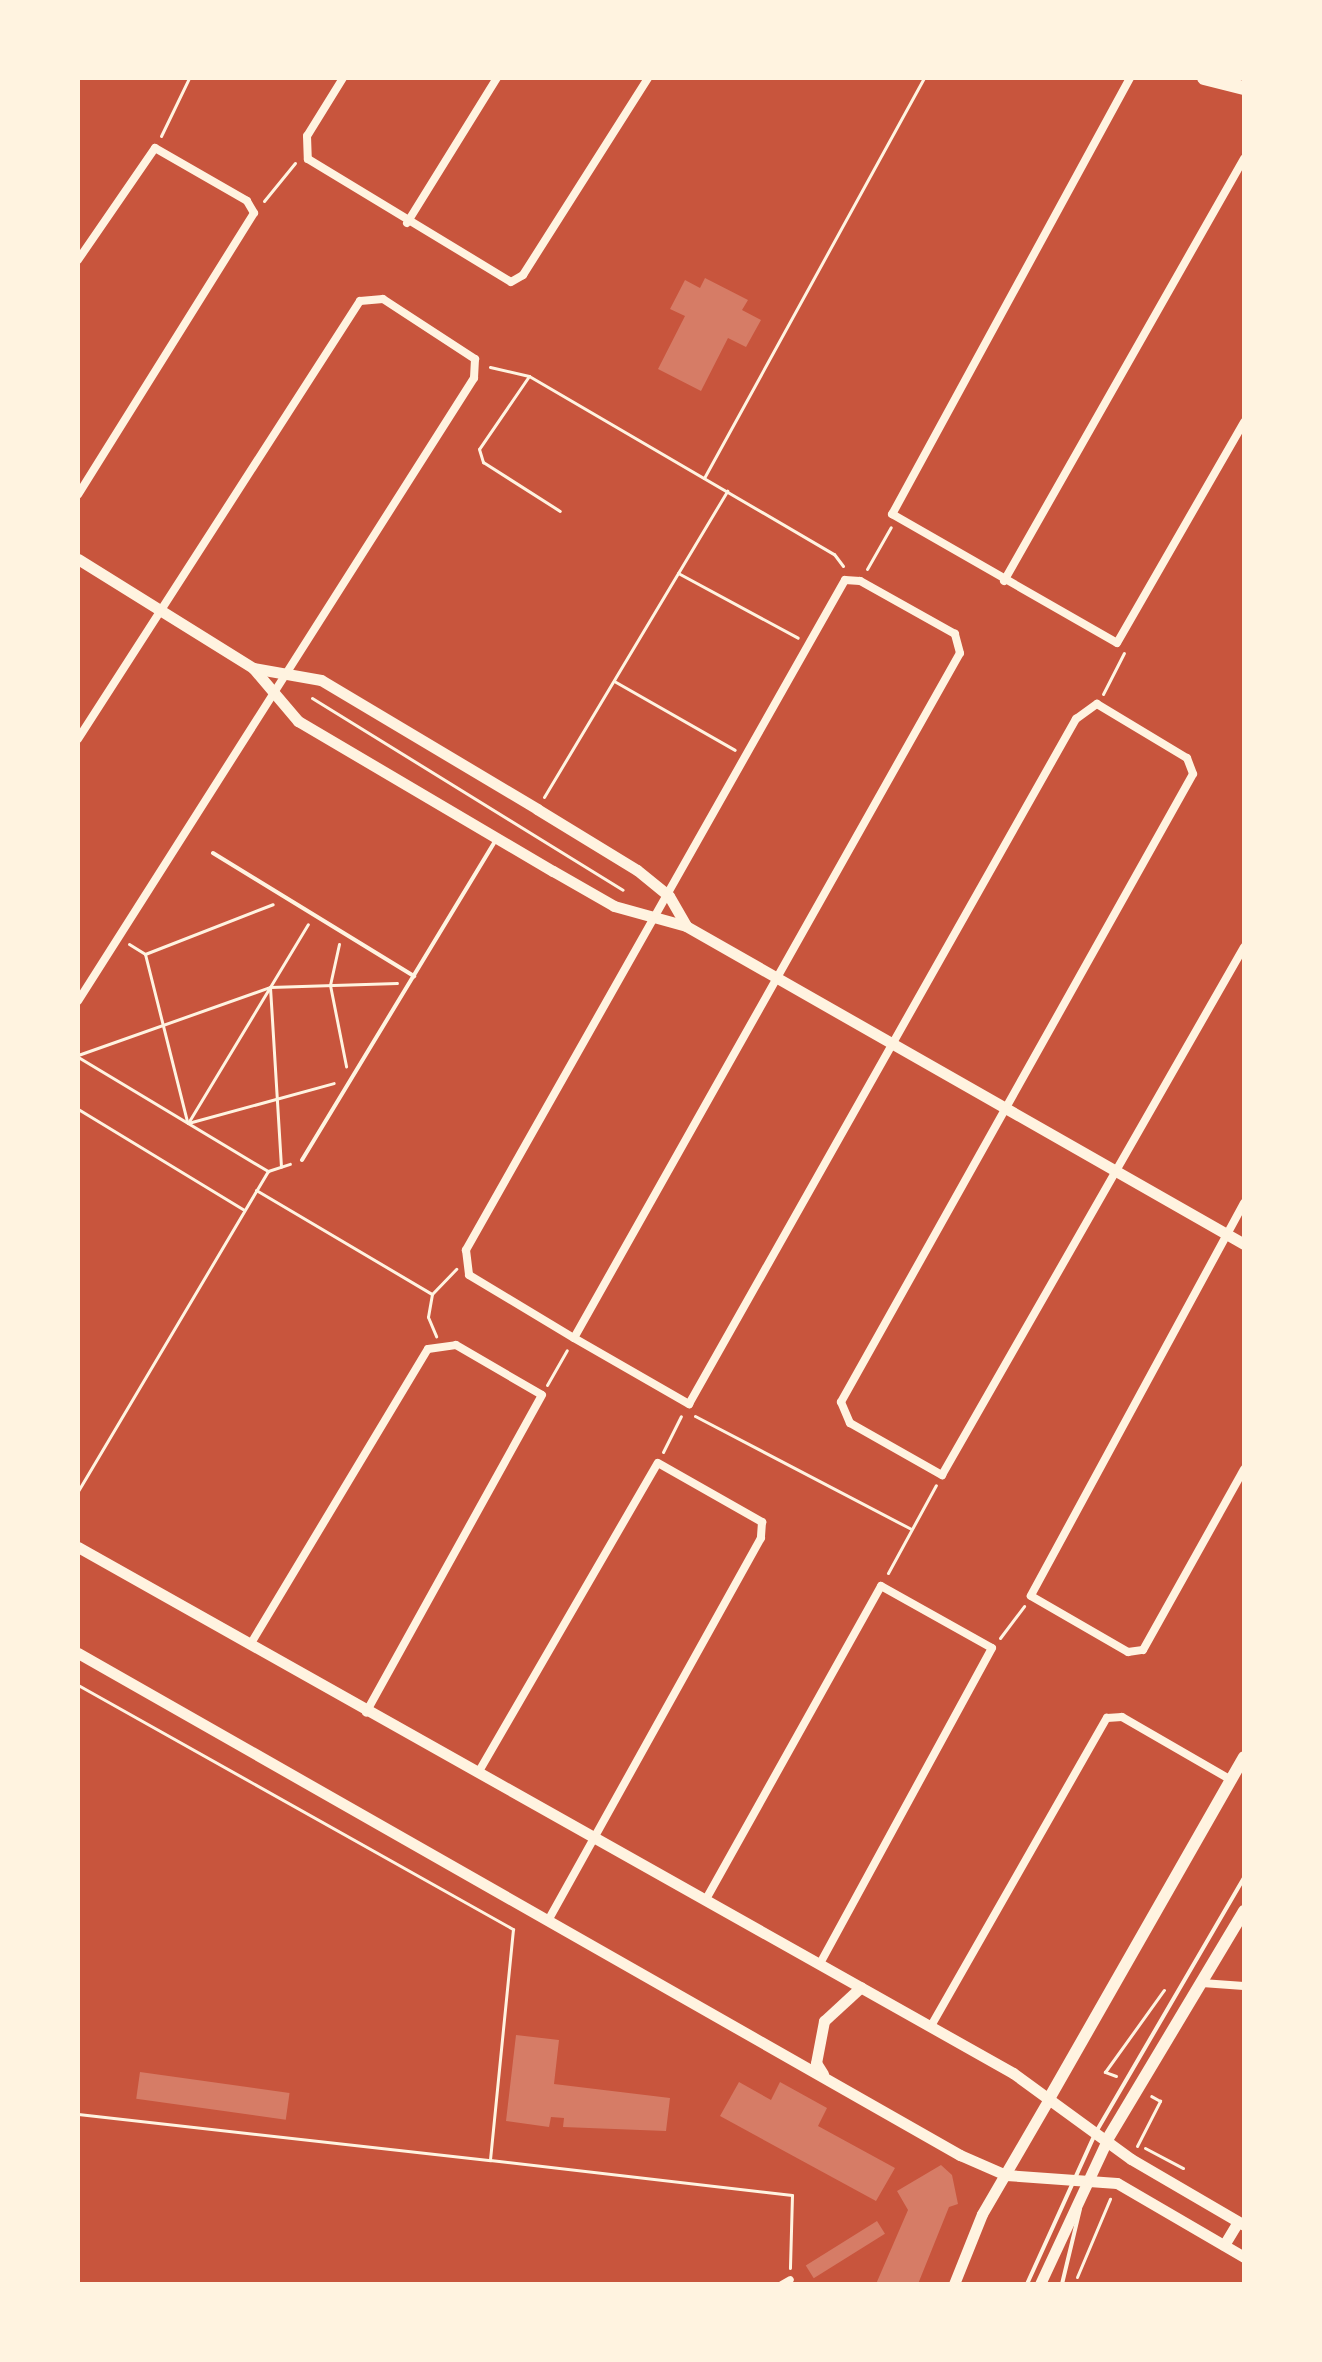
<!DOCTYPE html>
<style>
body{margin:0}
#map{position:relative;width:1322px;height:2362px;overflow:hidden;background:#c8553d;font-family:Raleway,sans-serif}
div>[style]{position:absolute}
.building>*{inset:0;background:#d67c66;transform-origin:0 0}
.path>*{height:3px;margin:-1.5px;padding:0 1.5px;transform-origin:1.5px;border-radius:1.5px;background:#fff3e0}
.service>*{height:4px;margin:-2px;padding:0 2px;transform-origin:2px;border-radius:2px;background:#fff3e0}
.pedestrian>*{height:7px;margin:-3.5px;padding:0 3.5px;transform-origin:3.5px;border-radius:3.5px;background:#fff3e0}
.minor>*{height:8px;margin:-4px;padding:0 4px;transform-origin:4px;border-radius:4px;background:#fff3e0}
.tertiary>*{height:11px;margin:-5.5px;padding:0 5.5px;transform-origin:5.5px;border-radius:5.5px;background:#fff3e0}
.secondary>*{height:12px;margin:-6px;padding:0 6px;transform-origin:6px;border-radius:6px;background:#fff3e0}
.primary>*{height:14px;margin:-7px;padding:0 7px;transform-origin:7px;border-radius:7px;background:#fff3e0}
span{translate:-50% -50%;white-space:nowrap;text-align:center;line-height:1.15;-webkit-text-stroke:6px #fff3e0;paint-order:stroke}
.frame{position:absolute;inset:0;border:80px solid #fff3e0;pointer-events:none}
</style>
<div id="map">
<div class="building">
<i style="clip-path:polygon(705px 278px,748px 300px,742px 310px,761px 320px,746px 347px,728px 338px,701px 391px,658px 369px,685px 316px,670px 309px,685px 280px,700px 288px)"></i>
<i style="clip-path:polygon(516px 2035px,559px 2040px,554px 2084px,670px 2098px,666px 2131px,563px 2127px,564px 2118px,551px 2117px,549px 2127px,506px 2121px)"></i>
<i style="left:140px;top:2072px;width:151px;height:27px;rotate:8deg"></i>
<i style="clip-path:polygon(739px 2082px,771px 2100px,780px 2082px,827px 2108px,818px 2126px,895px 2168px,876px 2201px,720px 2116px)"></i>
<i style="clip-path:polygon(941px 2165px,952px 2175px,958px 2204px,949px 2207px,918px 2284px,876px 2284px,908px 2210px,897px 2191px)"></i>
<i style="left:877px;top:2221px;width:15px;height:84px;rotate:58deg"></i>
</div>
<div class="path">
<i style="left:161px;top:136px;width:64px;rotate:-64.2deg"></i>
<i style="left:264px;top:201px;width:49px;rotate:-50.8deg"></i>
<i style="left:490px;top:367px;width:40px;rotate:13deg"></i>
<i style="left:529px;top:376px;width:353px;rotate:30.3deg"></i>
<i style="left:834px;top:554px;width:15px;rotate:53deg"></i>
<i style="left:529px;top:376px;width:88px;rotate:124.4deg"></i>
<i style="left:479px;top:449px;width:14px;rotate:73deg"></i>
<i style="left:483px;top:462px;width:91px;rotate:32.5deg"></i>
<i style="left:704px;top:478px;width:457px;rotate:-61.2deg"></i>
<i style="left:867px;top:569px;width:48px;rotate:-60.3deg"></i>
<i style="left:678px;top:573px;width:136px;rotate:28.4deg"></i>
<i style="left:614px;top:681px;width:139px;rotate:29.7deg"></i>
<i style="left:1103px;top:694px;width:46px;rotate:-62.9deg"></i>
<i style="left:312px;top:698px;width:365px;rotate:31.7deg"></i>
<i style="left:544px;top:797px;width:357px;rotate:-59.1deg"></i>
<i style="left:129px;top:944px;width:19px;rotate:32deg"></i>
<i style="left:145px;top:954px;width:137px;rotate:-21.3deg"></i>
<i style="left:339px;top:944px;width:42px;rotate:102.4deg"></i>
<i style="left:330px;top:985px;width:83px;rotate:78.8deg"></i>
<i style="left:145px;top:954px;width:172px;rotate:75.9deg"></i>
<i style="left:270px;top:987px;width:180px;rotate:86.5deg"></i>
<i style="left:78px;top:1055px;width:204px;rotate:-19.5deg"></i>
<i style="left:270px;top:987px;width:127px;rotate:-1.8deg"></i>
<i style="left:78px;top:1057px;width:222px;rotate:31deg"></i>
<i style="left:78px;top:1109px;width:194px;rotate:31.3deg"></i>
<i style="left:188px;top:1123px;width:151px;rotate:-15.3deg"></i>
<i style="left:188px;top:1123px;width:232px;rotate:-58.9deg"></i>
<i style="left:256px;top:1190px;width:204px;rotate:30.6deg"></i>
<i style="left:432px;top:1294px;width:23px;rotate:100deg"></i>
<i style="left:428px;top:1317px;width:21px;rotate:67deg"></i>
<i style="left:432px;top:1294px;width:35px;rotate:-46deg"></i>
<i style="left:547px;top:1385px;width:40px;rotate:-60.3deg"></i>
<i style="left:695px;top:1416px;width:244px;rotate:27.6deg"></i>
<i style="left:663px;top:1452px;width:40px;rotate:-63.4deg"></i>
<i style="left:78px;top:1491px;width:372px;rotate:-59.3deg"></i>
<i style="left:268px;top:1171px;width:23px;rotate:-18deg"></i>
<i style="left:888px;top:1573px;width:100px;rotate:-61.4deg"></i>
<i style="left:1000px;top:1638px;width:40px;rotate:-53deg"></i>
<i style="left:78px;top:1685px;width:499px;rotate:29.3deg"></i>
<i style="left:513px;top:1929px;width:232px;rotate:95.7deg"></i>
<i style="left:490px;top:2160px;width:304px;rotate:6.6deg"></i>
<i style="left:792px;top:2195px;width:73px;rotate:91.6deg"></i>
<i style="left:1116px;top:2076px;width:12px;rotate:-160deg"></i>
<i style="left:1105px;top:2072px;width:101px;rotate:-54.3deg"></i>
<i style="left:78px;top:2114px;width:415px;rotate:6.4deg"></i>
<i style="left:1137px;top:2146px;width:51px;rotate:-62.9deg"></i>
<i style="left:1160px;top:2101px;width:10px;rotate:-151deg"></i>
<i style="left:1145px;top:2148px;width:43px;rotate:27.8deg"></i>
<i style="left:1077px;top:2277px;width:85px;rotate:-67.1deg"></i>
</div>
<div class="service">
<i style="left:213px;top:853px;width:236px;rotate:31.5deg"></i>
<i style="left:302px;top:1160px;width:374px;rotate:-58.8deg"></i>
<i style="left:1027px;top:2284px;width:167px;rotate:-65.6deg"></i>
<i style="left:1096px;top:2132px;width:294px;rotate:-59.8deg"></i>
<i style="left:1062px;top:2284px;width:77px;rotate:-76.5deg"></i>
</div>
<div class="pedestrian">
<i style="left:781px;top:2284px;width:10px;rotate:-29deg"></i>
</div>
<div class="minor">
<i style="left:343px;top:78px;width:68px;rotate:121.8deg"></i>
<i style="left:307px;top:136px;width:23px;rotate:88deg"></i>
<i style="left:308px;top:159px;width:237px;rotate:31.2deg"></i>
<i style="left:511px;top:282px;width:14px;rotate:-30deg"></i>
<i style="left:523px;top:275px;width:233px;rotate:-57.6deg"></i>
<i style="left:1130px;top:78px;width:497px;rotate:118.6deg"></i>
<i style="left:892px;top:514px;width:259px;rotate:29.8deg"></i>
<i style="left:1117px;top:643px;width:255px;rotate:-60.1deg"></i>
<i style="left:407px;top:223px;width:171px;rotate:-58.2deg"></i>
<i style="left:78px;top:260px;width:136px;rotate:-55.5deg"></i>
<i style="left:155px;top:148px;width:106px;rotate:29.9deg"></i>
<i style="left:247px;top:201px;width:14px;rotate:60deg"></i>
<i style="left:254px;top:213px;width:332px;rotate:122deg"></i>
<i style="left:1004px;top:581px;width:486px;rotate:-60.4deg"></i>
<i style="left:78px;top:739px;width:521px;rotate:-57.23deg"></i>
<i style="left:360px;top:301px;width:23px;rotate:-5deg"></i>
<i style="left:383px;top:299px;width:110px;rotate:33.1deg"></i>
<i style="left:475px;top:359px;width:19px;rotate:93deg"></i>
<i style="left:474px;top:378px;width:738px;rotate:122.44deg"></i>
<i style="left:1244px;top:1203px;width:447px;rotate:118.5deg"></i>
<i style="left:1031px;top:1596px;width:112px;rotate:30deg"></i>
<i style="left:1128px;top:1652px;width:15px;rotate:-8deg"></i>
<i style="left:1143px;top:1650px;width:207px;rotate:-60.8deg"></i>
<i style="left:574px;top:1338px;width:786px;rotate:-60.6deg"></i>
<i style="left:960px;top:653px;width:20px;rotate:-105deg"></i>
<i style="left:955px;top:634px;width:109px;rotate:-150.8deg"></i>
<i style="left:860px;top:581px;width:15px;rotate:-176deg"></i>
<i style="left:845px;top:580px;width:770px;rotate:119.5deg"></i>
<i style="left:466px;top:1250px;width:25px;rotate:83deg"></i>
<i style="left:469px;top:1275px;width:122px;rotate:31deg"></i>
<i style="left:574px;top:1338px;width:133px;rotate:29.9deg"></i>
<i style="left:689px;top:1404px;width:787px;rotate:-60.54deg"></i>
<i style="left:1076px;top:719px;width:26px;rotate:-36deg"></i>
<i style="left:1097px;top:704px;width:105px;rotate:31deg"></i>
<i style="left:1187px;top:758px;width:17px;rotate:69deg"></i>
<i style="left:1193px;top:774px;width:720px;rotate:119.27deg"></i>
<i style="left:841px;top:1402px;width:23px;rotate:67deg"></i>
<i style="left:850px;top:1423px;width:106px;rotate:29.5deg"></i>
<i style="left:942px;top:1475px;width:608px;rotate:-60.23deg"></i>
<i style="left:250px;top:1645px;width:345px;rotate:-59deg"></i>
<i style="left:428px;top:1349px;width:28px;rotate:-8deg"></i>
<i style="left:456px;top:1345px;width:99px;rotate:30.2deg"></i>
<i style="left:542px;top:1395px;width:363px;rotate:119deg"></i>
<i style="left:478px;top:1773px;width:358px;rotate:-59.9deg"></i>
<i style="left:658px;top:1463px;width:120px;rotate:29.6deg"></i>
<i style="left:762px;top:1522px;width:16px;rotate:94deg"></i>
<i style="left:761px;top:1538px;width:438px;rotate:119.1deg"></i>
<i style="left:705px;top:1901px;width:361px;rotate:-60.8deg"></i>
<i style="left:881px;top:1586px;width:127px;rotate:29.2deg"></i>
<i style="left:992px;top:1648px;width:360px;rotate:118.6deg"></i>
<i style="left:1202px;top:1983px;width:42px;rotate:4.1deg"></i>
<i style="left:931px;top:2026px;width:355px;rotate:-60.3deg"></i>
<i style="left:1107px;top:1718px;width:15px;rotate:-4deg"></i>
<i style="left:1122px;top:1717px;width:126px;rotate:30deg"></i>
</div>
<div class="tertiary">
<i style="left:78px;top:559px;width:206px;rotate:31.9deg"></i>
<i style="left:253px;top:668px;width:69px;rotate:10deg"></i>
<i style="left:321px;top:680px;width:252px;rotate:30.8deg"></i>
<i style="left:537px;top:809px;width:117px;rotate:31.4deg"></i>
<i style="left:637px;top:870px;width:41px;rotate:39.1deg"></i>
<i style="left:669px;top:896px;width:34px;rotate:60deg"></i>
<i style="left:253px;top:668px;width:70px;rotate:49.7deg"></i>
<i style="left:298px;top:721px;width:296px;rotate:30.5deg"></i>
<i style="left:553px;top:871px;width:70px;rotate:29.8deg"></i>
<i style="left:614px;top:906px;width:75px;rotate:15.5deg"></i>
<i style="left:686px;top:926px;width:642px;rotate:29.68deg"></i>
<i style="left:78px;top:1547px;width:1073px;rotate:29.36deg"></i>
<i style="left:1013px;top:2073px;width:146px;rotate:36.1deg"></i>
<i style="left:1131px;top:2159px;width:131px;rotate:30.3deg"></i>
<i style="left:78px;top:1653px;width:1015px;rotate:29.65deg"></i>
<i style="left:960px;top:2155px;width:50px;rotate:23.5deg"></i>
<i style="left:1006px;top:2175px;width:111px;rotate:4.1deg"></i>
<i style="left:1117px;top:2183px;width:147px;rotate:30.2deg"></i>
<i style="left:823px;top:2074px;width:13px;rotate:-122deg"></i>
<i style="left:816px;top:2063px;width:43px;rotate:-79.2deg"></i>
<i style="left:824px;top:2021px;width:50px;rotate:-42.6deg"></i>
<i style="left:1224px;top:2245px;width:27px;rotate:-59deg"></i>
<i style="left:954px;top:2284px;width:75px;rotate:-68.2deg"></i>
<i style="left:982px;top:2214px;width:135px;rotate:-59.8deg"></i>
<i style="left:1040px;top:2284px;width:159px;rotate:-65deg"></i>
</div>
<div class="secondary">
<i style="left:1050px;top:2097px;width:391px;rotate:-60.3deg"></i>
<i style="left:1107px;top:2140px;width:267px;rotate:-59.1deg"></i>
</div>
<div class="primary">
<i style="left:1204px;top:78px;width:41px;rotate:14deg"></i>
</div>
<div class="frame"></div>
</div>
